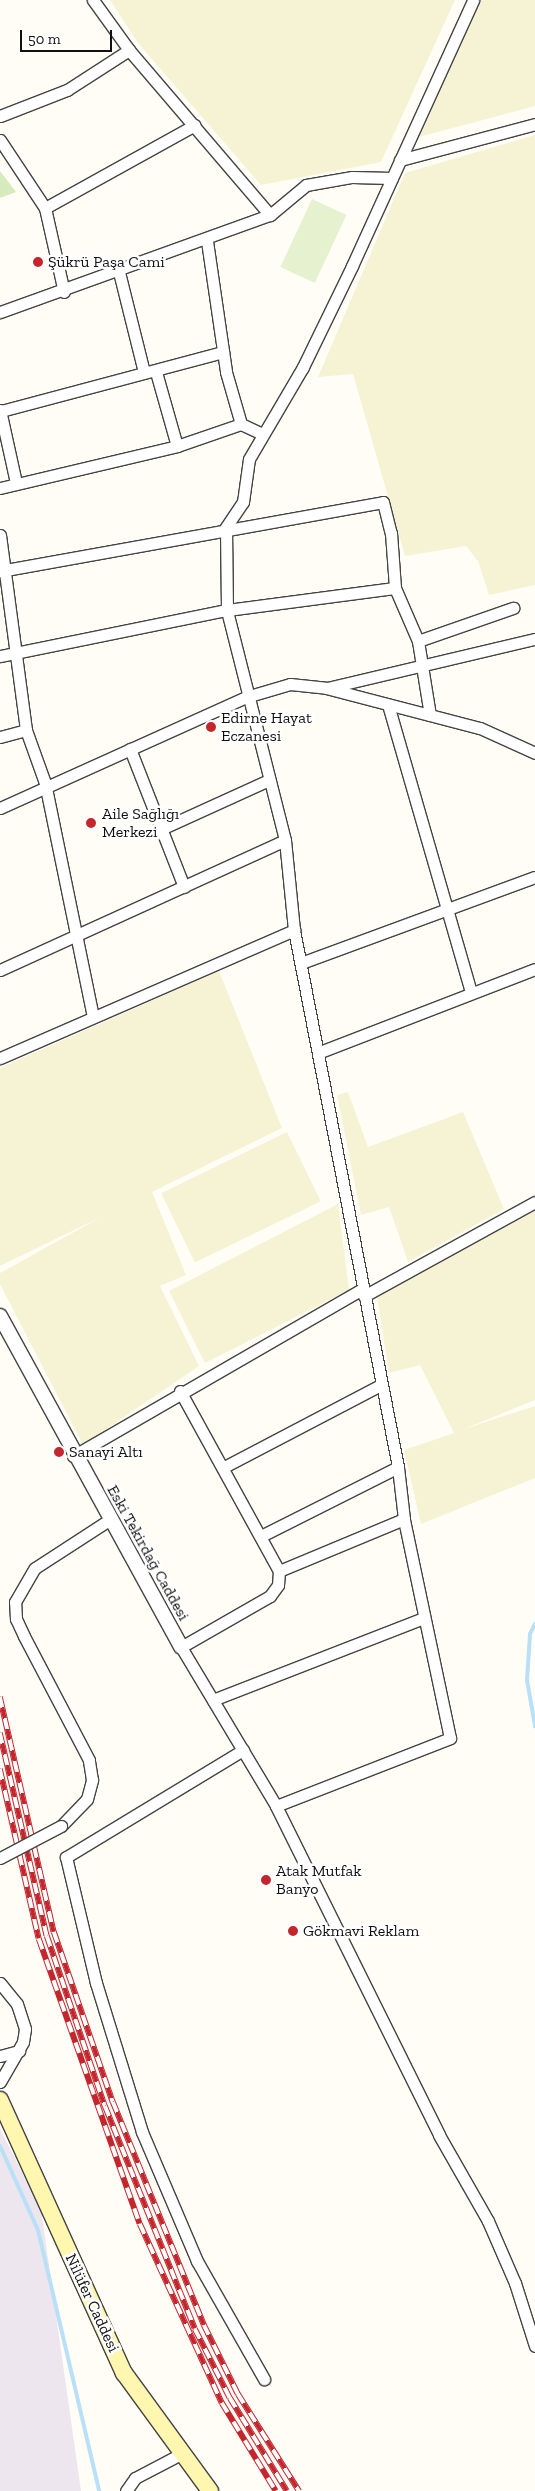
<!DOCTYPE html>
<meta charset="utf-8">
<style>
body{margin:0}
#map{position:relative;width:535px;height:2491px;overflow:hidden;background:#fffdf5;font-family:"Zilla Slab",serif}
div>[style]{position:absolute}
.industrial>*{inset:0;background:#eee6ef}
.farmland>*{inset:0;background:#f6f3d4;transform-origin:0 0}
.green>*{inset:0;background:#d5ebbd}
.pitch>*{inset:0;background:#e6f2cf;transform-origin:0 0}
.stream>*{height:4px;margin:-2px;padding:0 2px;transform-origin:2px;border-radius:2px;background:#b9e0f7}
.roads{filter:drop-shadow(1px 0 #444) drop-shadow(-1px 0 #444) drop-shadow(0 1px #444) drop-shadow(0 -1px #444)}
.minor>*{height:11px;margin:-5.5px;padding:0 5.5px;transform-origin:5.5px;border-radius:5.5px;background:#fff}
.tertiary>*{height:14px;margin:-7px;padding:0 7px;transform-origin:7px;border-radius:7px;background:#fff}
.secondary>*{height:16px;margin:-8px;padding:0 8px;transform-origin:8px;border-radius:8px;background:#fff6b0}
.rail>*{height:5.5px;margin-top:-2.75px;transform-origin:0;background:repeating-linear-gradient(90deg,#fff 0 11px,#c4262e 0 22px);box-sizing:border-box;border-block:1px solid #c4262e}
.bridges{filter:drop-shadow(1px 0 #444) drop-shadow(-1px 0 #444) drop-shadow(0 1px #444) drop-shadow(0 -1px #444)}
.minor-bridge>*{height:11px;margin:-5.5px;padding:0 5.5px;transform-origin:5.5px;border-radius:5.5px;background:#fff}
.dots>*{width:14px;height:14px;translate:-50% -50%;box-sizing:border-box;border:2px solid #fff;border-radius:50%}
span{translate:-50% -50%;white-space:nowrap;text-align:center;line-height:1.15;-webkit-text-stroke:5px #fff;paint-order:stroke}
.poi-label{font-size:16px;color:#111}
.left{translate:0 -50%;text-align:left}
.street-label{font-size:16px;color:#111}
.scale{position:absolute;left:20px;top:30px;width:92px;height:22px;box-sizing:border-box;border:2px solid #111;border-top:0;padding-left:6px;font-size:15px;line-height:18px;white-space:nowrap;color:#111;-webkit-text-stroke:4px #fff;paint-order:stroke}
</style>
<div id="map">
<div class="industrial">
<i style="clip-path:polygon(0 2129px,41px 2209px,81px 2491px,0 2491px)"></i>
</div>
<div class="farmland">
<i style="clip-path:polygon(110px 0,455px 0,381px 162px,261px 185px,138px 43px)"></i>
<i style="clip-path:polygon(481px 0,535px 0,535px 106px,419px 137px)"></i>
<i style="clip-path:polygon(535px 135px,535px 585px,489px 595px,478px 561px,466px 546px,405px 556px,353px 374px,318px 377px,405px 173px)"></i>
<i style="clip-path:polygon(219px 971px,282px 1128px,152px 1192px,186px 1275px,160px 1286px,199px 1366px,83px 1445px,0 1284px,0 1273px,101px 1217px,0 1266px,0 1068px)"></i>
<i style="clip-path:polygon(348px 1092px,368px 1147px,463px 1112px,504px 1209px,408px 1262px,389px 1207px,361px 1215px,337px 1095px)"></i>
<i style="left:287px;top:1132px;width:77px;height:140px;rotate:64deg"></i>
<i style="clip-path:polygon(338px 1204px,349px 1290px,205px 1363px,169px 1291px)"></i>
<i style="clip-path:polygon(535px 1211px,535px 1400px,464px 1429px,535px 1406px,535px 1478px,421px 1524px,404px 1450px,454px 1433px,420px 1365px,389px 1373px,377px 1296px)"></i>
</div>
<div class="green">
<i style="clip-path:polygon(0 171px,16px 192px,0 198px)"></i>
</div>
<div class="pitch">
<i style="left:312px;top:199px;width:38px;height:75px;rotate:25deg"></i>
</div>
<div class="stream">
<i style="left:535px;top:1624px;width:11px;rotate:117deg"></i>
<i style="left:530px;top:1634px;width:46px;rotate:93.7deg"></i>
<i style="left:527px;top:1680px;width:47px;rotate:80.1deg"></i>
<i style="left:0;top:2146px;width:92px;rotate:65.7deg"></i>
<i style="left:38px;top:2230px;width:268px;rotate:76.8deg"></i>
</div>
<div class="roads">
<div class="minor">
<i style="left:93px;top:0;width:62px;rotate:54.2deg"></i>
<i style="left:129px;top:50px;width:217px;rotate:49.5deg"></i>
<i style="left:0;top:116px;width:72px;rotate:-21.2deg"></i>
<i style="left:67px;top:90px;width:74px;rotate:-32.8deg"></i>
<i style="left:0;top:140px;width:82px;rotate:56.5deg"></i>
<i style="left:45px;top:208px;width:86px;rotate:77.3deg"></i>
<i style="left:400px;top:160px;width:140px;rotate:-14.9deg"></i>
<i style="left:45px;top:208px;width:171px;rotate:-29deg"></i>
<i style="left:207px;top:241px;width:132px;rotate:81.7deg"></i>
<i style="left:226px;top:372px;width:54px;rotate:73.9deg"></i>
<i style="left:119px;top:272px;width:103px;rotate:76deg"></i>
<i style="left:0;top:312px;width:287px;rotate:-19.8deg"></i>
<i style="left:270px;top:215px;width:47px;rotate:-39.8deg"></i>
<i style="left:306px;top:185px;width:47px;rotate:-9.9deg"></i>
<i style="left:352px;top:177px;width:40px;rotate:1.4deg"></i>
<i style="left:156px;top:372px;width:77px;rotate:74.2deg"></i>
<i style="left:0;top:410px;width:75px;rotate:77.6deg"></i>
<i style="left:1px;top:411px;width:230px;rotate:-14.9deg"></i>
<i style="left:0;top:488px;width:182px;rotate:-13.3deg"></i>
<i style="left:177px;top:446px;width:68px;rotate:-19deg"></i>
<i style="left:241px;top:424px;width:23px;rotate:25deg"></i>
<i style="left:0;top:535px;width:197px;rotate:82.4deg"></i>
<i style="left:26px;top:730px;width:56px;rotate:70.3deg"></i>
<i style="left:45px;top:783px;width:238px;rotate:78.4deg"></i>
<i style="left:0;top:571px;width:389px;rotate:-10.2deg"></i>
<i style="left:383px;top:502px;width:32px;rotate:76deg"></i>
<i style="left:391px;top:533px;width:55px;rotate:85.8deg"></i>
<i style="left:395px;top:588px;width:58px;rotate:66.5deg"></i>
<i style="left:418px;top:641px;width:75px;rotate:80.8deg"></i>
<i style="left:418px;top:641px;width:101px;rotate:-19.2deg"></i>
<i style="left:0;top:656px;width:232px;rotate:-11.5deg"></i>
<i style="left:227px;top:610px;width:169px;rotate:-7.5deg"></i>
<i style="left:327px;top:688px;width:214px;rotate:-13.3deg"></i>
<i style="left:389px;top:708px;width:296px;rotate:73.9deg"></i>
<i style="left:0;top:737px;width:27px;rotate:-15deg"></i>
<i style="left:130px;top:749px;width:148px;rotate:68.6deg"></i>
<i style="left:0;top:808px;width:270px;rotate:-24.3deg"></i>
<i style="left:246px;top:697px;width:46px;rotate:-16.5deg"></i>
<i style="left:290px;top:684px;width:36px;rotate:6deg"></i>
<i style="left:326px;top:688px;width:159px;rotate:14.6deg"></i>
<i style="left:480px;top:728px;width:60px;rotate:24.4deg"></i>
<i style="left:161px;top:829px;width:119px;rotate:-24.4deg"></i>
<i style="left:301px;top:963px;width:249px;rotate:-20.2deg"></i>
<i style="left:0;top:970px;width:313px;rotate:-24.5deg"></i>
<i style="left:320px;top:1052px;width:230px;rotate:-21.1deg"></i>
<i style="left:0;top:1058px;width:321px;rotate:-23.5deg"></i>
<i style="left:364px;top:1296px;width:195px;rotate:-28.8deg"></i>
<i style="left:180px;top:1391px;width:205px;rotate:61.2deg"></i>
<i style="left:279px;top:1571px;width:14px;rotate:94deg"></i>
<i style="left:278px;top:1585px;width:14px;rotate:126deg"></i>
<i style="left:270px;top:1596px;width:103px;rotate:150.2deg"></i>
<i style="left:181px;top:1647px;width:185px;rotate:59.1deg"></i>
<i style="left:276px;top:1806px;width:367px;rotate:63.6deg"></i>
<i style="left:439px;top:2135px;width:99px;rotate:60.3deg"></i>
<i style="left:488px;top:2221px;width:68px;rotate:66.5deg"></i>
<i style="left:515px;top:2283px;width:66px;rotate:72.4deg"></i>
<i style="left:73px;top:1456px;width:334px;rotate:-30deg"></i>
<i style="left:224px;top:1467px;width:177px;rotate:-27.6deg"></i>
<i style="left:261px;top:1536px;width:153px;rotate:-26.7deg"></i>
<i style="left:279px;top:1571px;width:135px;rotate:-22.6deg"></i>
<i style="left:213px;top:1700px;width:225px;rotate:-21.3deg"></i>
<i style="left:243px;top:1750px;width:207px;rotate:148.8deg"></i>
<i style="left:66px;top:1857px;width:130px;rotate:76.6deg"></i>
<i style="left:96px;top:1983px;width:156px;rotate:72.8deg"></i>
<i style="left:142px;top:2132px;width:140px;rotate:66.9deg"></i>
<i style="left:197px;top:2261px;width:136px;rotate:60.4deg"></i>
<i style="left:276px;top:1806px;width:187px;rotate:-21.3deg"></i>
<i style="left:450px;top:1738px;width:224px;rotate:-101.9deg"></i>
<i style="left:404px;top:1519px;width:52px;rotate:-96.6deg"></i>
<i style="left:398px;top:1467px;width:547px;rotate:-100.96deg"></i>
<i style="left:294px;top:930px;width:90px;rotate:-95.7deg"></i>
<i style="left:285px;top:840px;width:237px;rotate:-104.2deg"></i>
<i style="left:227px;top:610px;width:83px;rotate:-90.7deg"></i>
<i style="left:226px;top:527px;width:30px;rotate:-56deg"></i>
<i style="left:243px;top:502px;width:43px;rotate:-82.1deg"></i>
<i style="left:249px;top:459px;width:107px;rotate:-59.6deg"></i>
<i style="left:303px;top:367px;width:112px;rotate:-64.1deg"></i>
<i style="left:352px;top:266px;width:292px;rotate:-65.5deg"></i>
<i style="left:61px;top:1826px;width:37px;rotate:-46deg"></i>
<i style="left:87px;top:1799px;width:20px;rotate:-75deg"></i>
<i style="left:92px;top:1780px;width:20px;rotate:-99deg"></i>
<i style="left:89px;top:1760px;width:140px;rotate:-117.7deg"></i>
<i style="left:24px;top:1636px;width:19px;rotate:-115deg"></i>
<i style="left:16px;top:1619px;width:17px;rotate:-93deg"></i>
<i style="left:15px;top:1602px;width:39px;rotate:-60deg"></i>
<i style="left:35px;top:1568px;width:88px;rotate:-33deg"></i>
<i style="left:0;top:1983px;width:27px;rotate:51deg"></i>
<i style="left:17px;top:2004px;width:26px;rotate:72deg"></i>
<i style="left:25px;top:2029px;width:13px;rotate:99deg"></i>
<i style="left:23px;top:2042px;width:46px;rotate:119.9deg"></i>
<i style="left:0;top:2056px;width:20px;rotate:-15deg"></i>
<i style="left:126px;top:2491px;width:16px;rotate:-55deg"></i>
<i style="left:135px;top:2478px;width:52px;rotate:-27.6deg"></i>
</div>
<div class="tertiary">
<i style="left:0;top:1316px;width:377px;rotate:61.3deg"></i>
</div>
<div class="secondary">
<i style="left:0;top:2100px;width:300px;rotate:65.6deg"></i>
<i style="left:124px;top:2373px;width:146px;rotate:53.9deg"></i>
</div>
</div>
<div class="rail">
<i style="left:0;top:1697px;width:241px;rotate:77.1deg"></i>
<i style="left:54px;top:1932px;width:180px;rotate:70.9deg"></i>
<i style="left:113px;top:2102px;width:241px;rotate:67.8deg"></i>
<i style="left:204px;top:2325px;width:77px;rotate:63.8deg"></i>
<i style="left:238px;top:2394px;width:115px;rotate:57.8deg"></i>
<i style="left:0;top:1733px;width:208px;rotate:77deg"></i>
<i style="left:47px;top:1936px;width:180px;rotate:71.2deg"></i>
<i style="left:105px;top:2106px;width:240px;rotate:68deg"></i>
<i style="left:195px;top:2329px;width:77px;rotate:63.1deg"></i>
<i style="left:230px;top:2398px;width:109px;rotate:58.5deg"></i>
<i style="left:0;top:1769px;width:174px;rotate:77.1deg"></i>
<i style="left:39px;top:1939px;width:302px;rotate:70.5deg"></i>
<i style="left:140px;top:2224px;width:197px;rotate:65.4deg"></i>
<i style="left:222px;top:2403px;width:103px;rotate:58.5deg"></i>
</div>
<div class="bridges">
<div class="minor-bridge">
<i style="left:0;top:1858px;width:69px;rotate:-27.7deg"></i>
</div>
</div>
<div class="dots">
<i style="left:38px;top:262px;background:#c4262e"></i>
<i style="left:211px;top:727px;background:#c4262e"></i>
<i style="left:91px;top:823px;background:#c4262e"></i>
<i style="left:59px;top:1452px;background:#c4262e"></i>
<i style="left:266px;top:1880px;background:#c4262e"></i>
<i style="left:293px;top:1931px;background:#c4262e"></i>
</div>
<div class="poi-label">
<span class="left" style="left:48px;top:262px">Şükrü Paşa Cami</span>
<span class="left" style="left:221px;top:727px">Edirne Hayat<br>Eczanesi</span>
<span class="left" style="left:102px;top:823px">Aile Sağlığı<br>Merkezi</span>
<span class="left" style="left:69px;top:1452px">Sanayi Altı</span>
<span class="left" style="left:276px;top:1880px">Atak Mutfak<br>Banyo</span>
<span class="left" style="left:303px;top:1931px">Gökmavi Reklam</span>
</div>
<div class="street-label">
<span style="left:148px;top:1553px;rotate:61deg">Eski Tekirdağ Caddesi</span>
<span style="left:92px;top:2303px;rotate:65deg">Nilüfer Caddesi</span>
</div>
<div class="scale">50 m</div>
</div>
